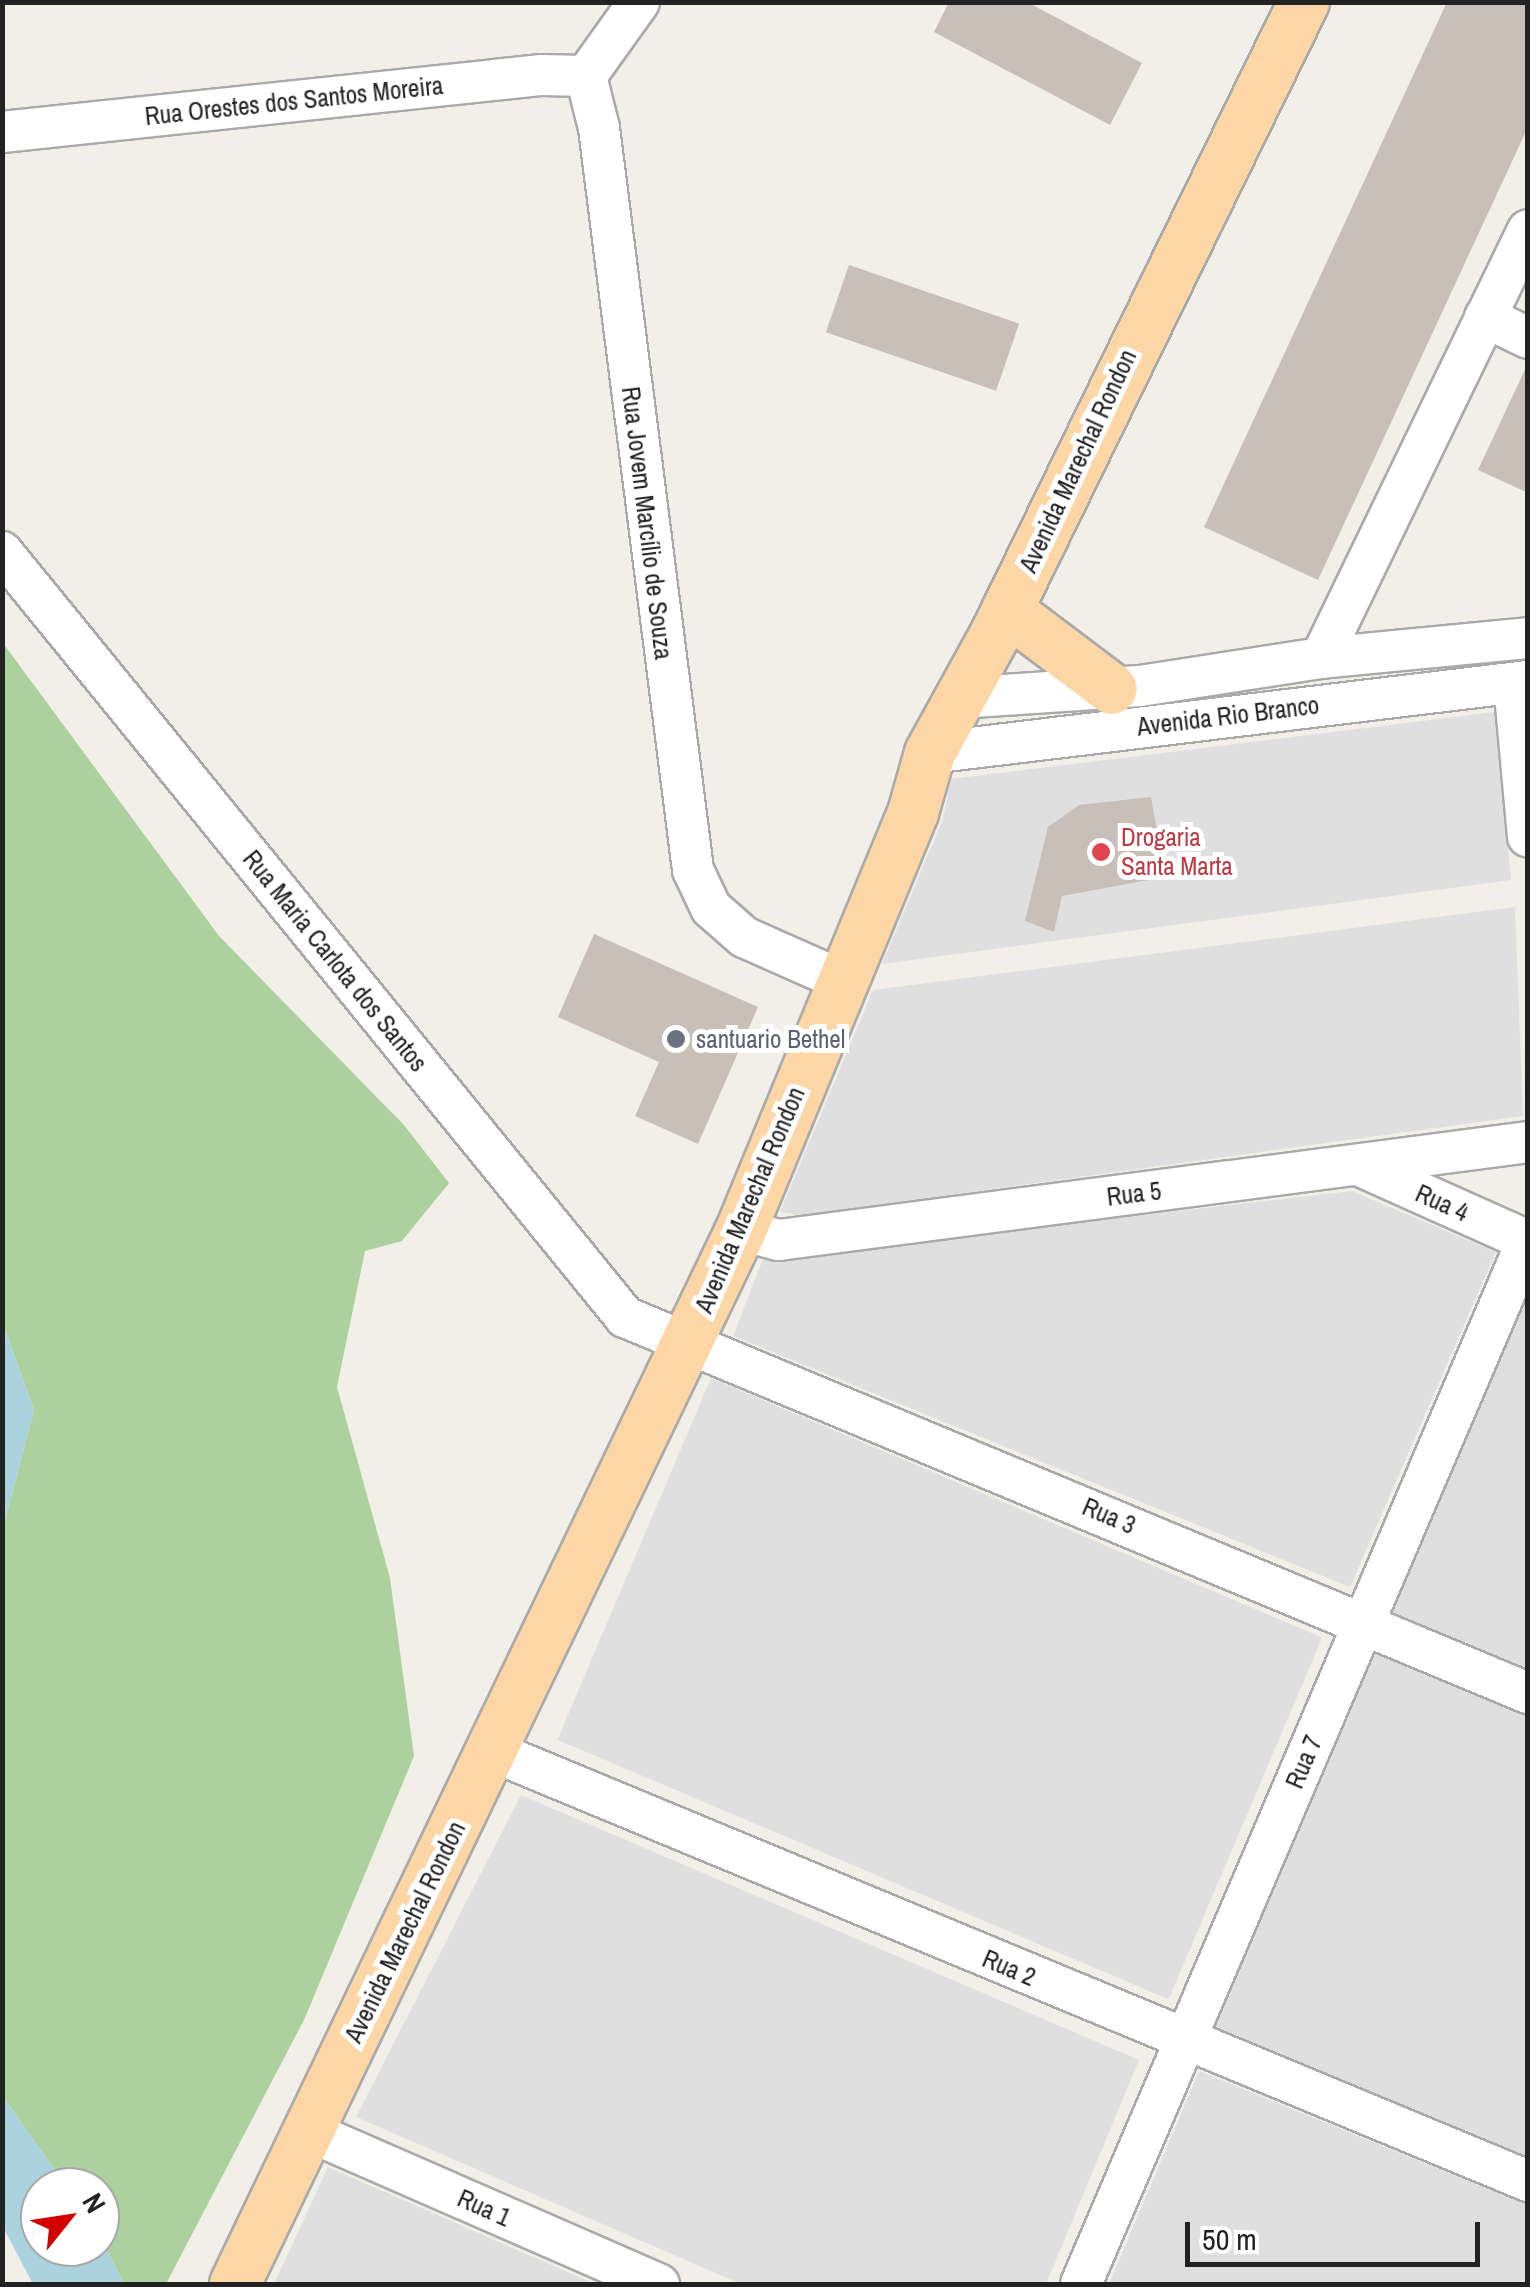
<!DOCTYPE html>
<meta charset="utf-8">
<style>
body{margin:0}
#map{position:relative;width:1530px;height:2287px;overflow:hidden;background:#f2efe9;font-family:"Archivo Narrow",sans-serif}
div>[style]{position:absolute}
.residential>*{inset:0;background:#e0dfdf;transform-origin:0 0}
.forest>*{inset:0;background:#add19e}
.water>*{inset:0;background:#aad3df}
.building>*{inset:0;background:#c7bfb8;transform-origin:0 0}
.roads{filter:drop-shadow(2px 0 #a9a9a9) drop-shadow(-2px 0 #a9a9a9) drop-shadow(0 2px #a9a9a9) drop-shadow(0 -2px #a9a9a9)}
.minor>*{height:40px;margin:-20px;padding:0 20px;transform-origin:20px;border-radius:20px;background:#fff}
.major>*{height:50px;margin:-25px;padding:0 25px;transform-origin:25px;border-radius:25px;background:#fcd6a4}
.dots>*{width:28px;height:28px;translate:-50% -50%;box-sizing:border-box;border:5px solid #fff;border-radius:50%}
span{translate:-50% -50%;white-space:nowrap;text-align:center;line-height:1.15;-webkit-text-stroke:10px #fff;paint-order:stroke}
.street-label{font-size:25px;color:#222}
.health-label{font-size:25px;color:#be3a42}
.left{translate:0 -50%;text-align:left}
.worship-label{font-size:25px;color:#5b616d}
.frame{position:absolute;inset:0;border:5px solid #222;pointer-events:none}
.north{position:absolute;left:20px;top:2167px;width:100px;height:100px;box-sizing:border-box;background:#fff;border:2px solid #a7a7a7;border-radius:50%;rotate:60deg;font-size:28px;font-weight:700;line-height:40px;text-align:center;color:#222}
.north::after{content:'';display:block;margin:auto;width:35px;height:45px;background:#d40000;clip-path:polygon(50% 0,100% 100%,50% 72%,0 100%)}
.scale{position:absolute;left:1185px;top:2222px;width:295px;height:45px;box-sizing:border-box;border:5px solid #222;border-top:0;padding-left:12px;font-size:30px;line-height:35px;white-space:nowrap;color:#222;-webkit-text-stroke:8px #fff;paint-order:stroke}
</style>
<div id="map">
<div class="residential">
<i style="clip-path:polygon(1495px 712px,1511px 880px,882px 964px,943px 819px,951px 779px)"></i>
<i style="clip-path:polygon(1515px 907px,1523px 1116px,804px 1215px,780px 1212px,873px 990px)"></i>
<i style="clip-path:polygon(1352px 1191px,1496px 1252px,1350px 1587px,733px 1336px,763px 1259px)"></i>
<i style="clip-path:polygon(1527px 1292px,1527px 1668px,1391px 1612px)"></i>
<i style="left:711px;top:1378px;width:664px;height:393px;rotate:23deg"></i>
<i style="clip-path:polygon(1375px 1646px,1527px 1712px,1527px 2158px,1214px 2031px)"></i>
<i style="clip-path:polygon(521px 1795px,1139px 2060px,1046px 2284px,741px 2284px,356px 2117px)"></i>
<i style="clip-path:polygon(1199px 2071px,1527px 2205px,1527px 2284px,1109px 2284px)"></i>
<i style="clip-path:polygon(328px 2167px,595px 2284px,274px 2284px)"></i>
</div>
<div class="forest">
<i style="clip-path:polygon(3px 643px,219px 936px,404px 1125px,449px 1183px,402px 1241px,365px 1251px,337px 1387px,390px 1578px,414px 1756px,305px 2018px,166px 2284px,124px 2284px,100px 2237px,100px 2187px,67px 2187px,3px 2097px,3px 1528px,34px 1410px,3px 1324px)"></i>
</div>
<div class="water">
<i style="clip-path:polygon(3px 1324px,34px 1410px,3px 1528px)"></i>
<i style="clip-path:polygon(3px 2097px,67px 2187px,40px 2187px,40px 2247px,100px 2247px,100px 2237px,124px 2284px,33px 2284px,3px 2227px)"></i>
</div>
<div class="building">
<i style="clip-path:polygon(949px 2px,1027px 2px,1142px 63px,1110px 125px,934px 32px)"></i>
<i style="clip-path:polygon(1447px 2px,1528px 2px,1528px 127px,1318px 580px,1204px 527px)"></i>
<i style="left:849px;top:265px;width:180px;height:71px;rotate:19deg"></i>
<i style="clip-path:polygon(1528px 363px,1528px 493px,1478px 470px)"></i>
<i style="clip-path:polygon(1151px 797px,1165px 877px,1062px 896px,1054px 932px,1025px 921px,1048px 827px,1079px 805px)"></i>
<i style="clip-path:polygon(594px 934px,758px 1007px,698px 1144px,635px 1116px,659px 1062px,558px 1017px)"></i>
</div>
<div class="roads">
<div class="minor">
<i style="left:586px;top:76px;width:54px;rotate:76deg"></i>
<i style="left:599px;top:128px;width:748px;rotate:82.78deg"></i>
<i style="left:693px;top:870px;width:42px;rotate:64.7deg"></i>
<i style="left:711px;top:908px;width:44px;rotate:41.3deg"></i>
<i style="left:744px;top:937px;width:106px;rotate:23.9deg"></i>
<i style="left:586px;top:76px;width:91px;rotate:-54.4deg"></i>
<i style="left:2px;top:132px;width:543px;rotate:-6.03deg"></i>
<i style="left:542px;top:75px;width:44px;rotate:1.3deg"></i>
<i style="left:1485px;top:317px;width:48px;rotate:26deg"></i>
<i style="left:2px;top:552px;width:987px;rotate:50.84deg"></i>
<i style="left:625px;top:1317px;width:978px;rotate:22.61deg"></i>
<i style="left:1321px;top:658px;width:475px;rotate:-64.2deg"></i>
<i style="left:1514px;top:683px;width:154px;rotate:84.8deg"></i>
<i style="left:958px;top:698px;width:182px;rotate:-3.8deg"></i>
<i style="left:1140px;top:686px;width:183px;rotate:-8.8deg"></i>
<i style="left:1321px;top:658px;width:208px;rotate:-5.5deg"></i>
<i style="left:930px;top:753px;width:602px;rotate:-6.87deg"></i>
<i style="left:1358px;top:1165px;width:186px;rotate:24.1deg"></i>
<i style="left:741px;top:1230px;width:39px;rotate:15deg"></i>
<i style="left:779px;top:1240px;width:755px;rotate:-7.45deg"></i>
<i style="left:492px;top:1751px;width:1122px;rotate:22.54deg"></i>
<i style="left:308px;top:2131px;width:383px;rotate:23.6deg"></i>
<i style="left:1081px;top:2284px;width:1137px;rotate:-66.84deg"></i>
</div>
<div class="major">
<i style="left:1007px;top:610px;width:131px;rotate:37deg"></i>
<i style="left:235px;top:2284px;width:1169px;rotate:-64.36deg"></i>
<i style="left:741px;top:1230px;width:451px;rotate:-67.6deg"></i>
<i style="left:913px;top:813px;width:62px;rotate:-74.2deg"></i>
<i style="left:930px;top:753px;width:139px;rotate:-61.2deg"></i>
<i style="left:997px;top:631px;width:700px;rotate:-63.98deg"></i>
</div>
</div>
<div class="dots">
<i style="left:1101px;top:852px;background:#e0444e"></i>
<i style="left:676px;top:1039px;background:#6b7280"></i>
</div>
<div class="street-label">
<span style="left:294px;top:101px;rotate:-6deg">Rua Orestes dos Santos Moreira</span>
<span style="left:1078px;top:461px;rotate:-65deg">Avenida Marechal Rondon</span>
<span style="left:647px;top:523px;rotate:83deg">Rua Jovem Marcílio de Souza</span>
<span style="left:1228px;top:716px;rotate:-7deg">Avenida Rio Branco</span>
<span style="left:335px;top:961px;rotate:51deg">Rua Maria Carlota dos Santos</span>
<span style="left:1134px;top:1194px;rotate:-7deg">Rua 5</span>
<span style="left:750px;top:1200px;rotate:-67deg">Avenida Marechal Rondon</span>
<span style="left:1442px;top:1203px;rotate:24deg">Rua 4</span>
<span style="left:1109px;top:1516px;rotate:23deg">Rua 3</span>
<span style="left:1304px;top:1762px;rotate:-67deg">Rua 7</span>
<span style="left:405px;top:1932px;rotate:-64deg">Avenida Marechal Rondon</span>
<span style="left:1009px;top:1968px;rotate:23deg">Rua 2</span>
<span style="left:484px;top:2208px;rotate:24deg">Rua 1</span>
</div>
<div class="health-label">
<span class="left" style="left:1121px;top:852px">Drogaria<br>Santa Marta</span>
</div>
<div class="worship-label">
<span class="left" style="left:696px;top:1039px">santuario Bethel</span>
</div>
<div class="frame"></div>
<div class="north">N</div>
<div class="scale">50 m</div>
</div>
